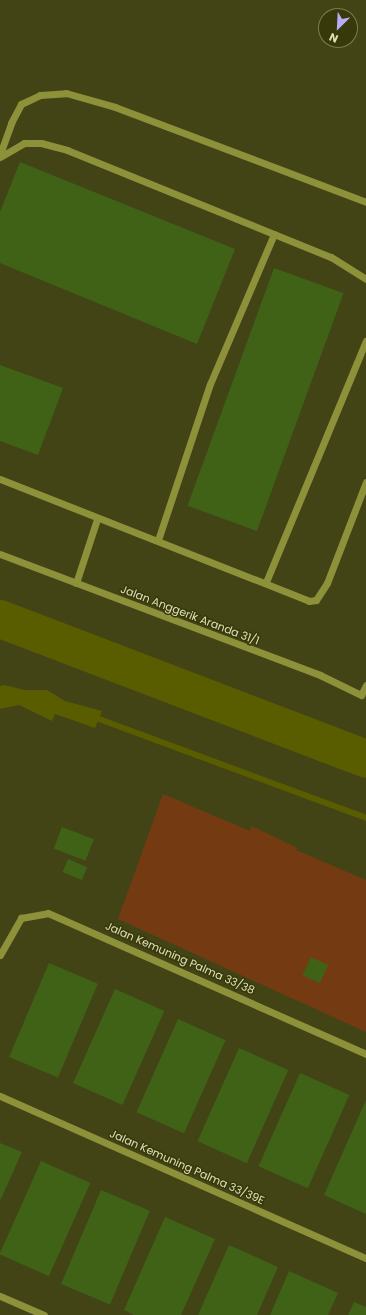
<!DOCTYPE html>
<style>
body{margin:0}
#map{position:relative;width:366px;height:1315px;overflow:hidden;background:#424416;font-family:Poppins,sans-serif}
div>[style]{position:absolute}
.green>*{inset:0;background:#743b12}
.water>*{inset:0;background:#5a5c00}
.stream>*{height:6px;margin:-3px;padding:0 3px;transform-origin:3px;border-radius:3px;background:#5a5c00}
.river>*{height:38px;margin:-19px;padding:0 19px;transform-origin:19px;border-radius:19px;background:#5a5c00}
.building>*{inset:0;background:#3f6217;transform-origin:0 0}
.minor>*{height:7px;margin:-3.5px;padding:0 3.5px;transform-origin:3.5px;border-radius:3.5px;background:#8d913a}
span{translate:-50% -50%;white-space:nowrap;text-align:center;line-height:1.15;-webkit-text-stroke:3px #38390a;paint-order:stroke}
.street-label{font-size:11px;color:#dee1b8}
.north{position:absolute;left:318px;top:8px;width:40px;height:40px;box-sizing:border-box;background:#38390a;border:1px solid #7a7c50;border-radius:50%;rotate:204deg;font-size:11px;font-weight:700;line-height:16px;text-align:center;color:#dee1b8}
.north::after{content:'';display:block;margin:auto;width:14px;height:18px;background:#b8abf7;clip-path:polygon(50% 0,100% 100%,50% 72%,0 100%)}
</style>
<div id="map">
<div class="green">
<i style="clip-path:polygon(163px 794px,250px 831px,252px 826px,297px 848px,296px 850px,366px 880px,366px 1032px,118px 919px)"></i>
</div>
<div class="water">
<i style="clip-path:polygon(5px 685px,24px 690px,47px 690px,65px 701px,102px 711px,95px 728px,55px 714px,52px 721px,19px 705px,0 709px,0 686px)"></i>
</div>
<div class="stream">
<i style="left:99px;top:719px;width:285px;rotate:20.3deg"></i>
</div>
<div class="river">
<i style="left:0;top:619px;width:392px;rotate:20.9deg"></i>
</div>
<div class="building">
<i style="clip-path:polygon(20px 162px,235px 249px,197px 344px,0 263px,0 212px)"></i>
<i style="left:274px;top:268px;width:74px;height:253px;rotate:20deg"></i>
<i style="clip-path:polygon(0 365px,63px 388px,38px 455px,0 441px)"></i>
<i style="left:62px;top:827px;width:34px;height:23px;rotate:21deg"></i>
<i style="left:68px;top:859px;width:21px;height:14px;rotate:23deg"></i>
<i style="left:311px;top:957px;width:19px;height:20px;rotate:25deg"></i>
<i style="left:49px;top:963px;width:53px;height:102px;rotate:23deg"></i>
<i style="left:115px;top:989px;width:54px;height:103px;rotate:24deg"></i>
<i style="left:178px;top:1019px;width:52px;height:102px;rotate:24deg"></i>
<i style="left:239px;top:1048px;width:54px;height:102px;rotate:24deg"></i>
<i style="left:300px;top:1073px;width:54px;height:102px;rotate:24deg"></i>
<i style="clip-path:polygon(366px 1100px,366px 1214px,324px 1195px)"></i>
<i style="clip-path:polygon(0 1143px,22px 1152px,0 1201px)"></i>
<i style="left:41px;top:1161px;width:54px;height:102px;rotate:24deg"></i>
<i style="left:101px;top:1190px;width:53px;height:102px;rotate:23deg"></i>
<i style="clip-path:polygon(165px 1217px,215px 1239px,181px 1315px,134px 1315px,124px 1310px)"></i>
<i style="clip-path:polygon(229px 1245px,278px 1267px,257px 1315px,198px 1315px)"></i>
<i style="clip-path:polygon(289px 1271px,338px 1293px,328px 1315px,270px 1315px)"></i>
<i style="clip-path:polygon(354px 1302px,366px 1307px,366px 1315px,348px 1315px)"></i>
</div>
<div class="minor">
<i style="left:0;top:154px;width:33px;rotate:-70deg"></i>
<i style="left:11px;top:123px;width:21px;rotate:-62deg"></i>
<i style="left:21px;top:104px;width:21px;rotate:-25deg"></i>
<i style="left:40px;top:95px;width:26px;rotate:-4deg"></i>
<i style="left:66px;top:93px;width:51px;rotate:15.9deg"></i>
<i style="left:115px;top:107px;width:268px;rotate:20.7deg"></i>
<i style="left:0;top:157px;width:28px;rotate:-30deg"></i>
<i style="left:24px;top:143px;width:17px"></i>
<i style="left:41px;top:143px;width:27px;rotate:15deg"></i>
<i style="left:67px;top:150px;width:285px;rotate:22.1deg"></i>
<i style="left:331px;top:257px;width:41px;rotate:32.2deg"></i>
<i style="left:0;top:479px;width:332px;rotate:21.5deg"></i>
<i style="left:309px;top:601px;width:7px;rotate:-8deg"></i>
<i style="left:316px;top:600px;width:20px;rotate:-57deg"></i>
<i style="left:327px;top:583px;width:108px;rotate:-68.9deg"></i>
<i style="left:158px;top:540px;width:164px;rotate:-71.6deg"></i>
<i style="left:210px;top:384px;width:163px;rotate:-66.9deg"></i>
<i style="left:0;top:554px;width:342px;rotate:20.7deg"></i>
<i style="left:320px;top:675px;width:46px;rotate:26deg"></i>
<i style="left:361px;top:695px;width:11px;rotate:-63deg"></i>
<i style="left:266px;top:582px;width:261px;rotate:-67.5deg"></i>
<i style="left:76px;top:583px;width:67px;rotate:-71.8deg"></i>
<i style="left:0;top:955px;width:43px;rotate:-60.4deg"></i>
<i style="left:21px;top:918px;width:27px;rotate:-10deg"></i>
<i style="left:48px;top:913px;width:348px;rotate:23.9deg"></i>
<i style="left:0;top:1096px;width:400px;rotate:23.9deg"></i>
<i style="left:0;top:1296px;width:48px;rotate:23.4deg"></i>
</div>
<div class="street-label">
<span style="left:190px;top:615px;rotate:21deg">Jalan Anggerik Aranda 31/1</span>
<span style="left:180px;top:958px;rotate:24deg">Jalan Kemuning Palma 33/38</span>
<span style="left:187px;top:1167px;rotate:24deg">Jalan Kemuning Palma 33/39E</span>
</div>
<div class="north">N</div>
</div>
